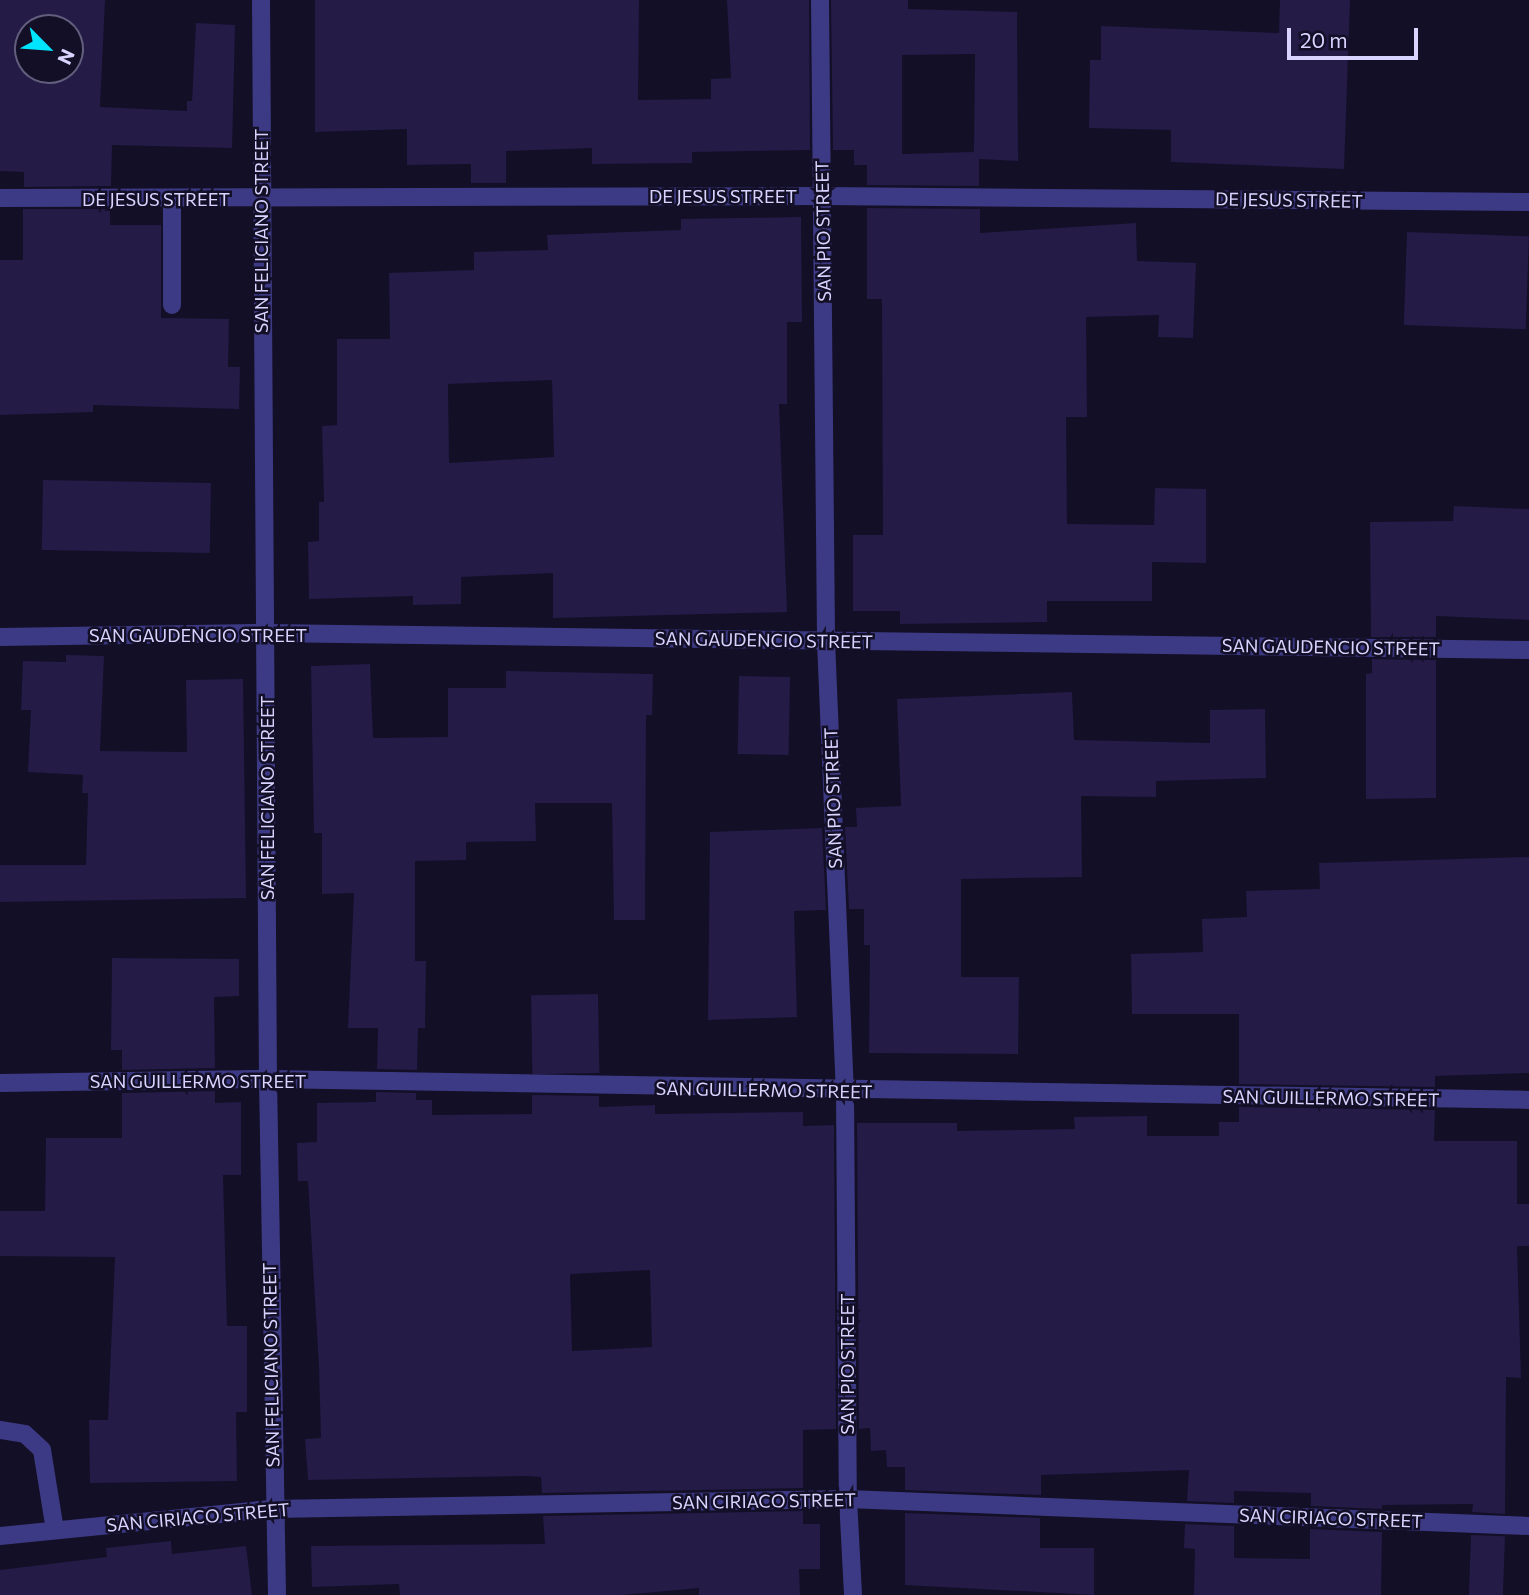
<!DOCTYPE html>
<style>
body{margin:0}
#map{position:relative;width:1529px;height:1595px;overflow:hidden;background:#130f26;font-family:Commissioner,sans-serif}
div>[style]{position:absolute}
.building>*{inset:0;background:#241b47;transform-origin:0 0}
.minor>*{height:18px;margin:-9px;padding:0 9px;transform-origin:9px;border-radius:9px;background:#3d3a85}
span{translate:-50% -50%;white-space:nowrap;text-align:center;line-height:1.15;-webkit-text-stroke:5px #130f26;paint-order:stroke}
.street-label{font-size:18px;color:#d9d4ff}
.north{position:absolute;left:14px;top:14px;width:70px;height:70px;box-sizing:border-box;background:#130f26;border:2px solid #625e7d;border-radius:50%;rotate:115deg;font-size:19px;font-weight:700;line-height:28px;text-align:center;color:#d9d4ff}
.north::after{content:'';display:block;margin:auto;width:24px;height:32px;background:#00e5ff;clip-path:polygon(50% 0,100% 100%,50% 72%,0 100%)}
.scale{position:absolute;left:1287px;top:28px;width:131px;height:32px;box-sizing:border-box;border:4px solid #d9d4ff;border-top:0;padding-left:9px;font-size:21px;line-height:24px;white-space:nowrap;color:#d9d4ff;-webkit-text-stroke:5px #130f26;paint-order:stroke}
</style>
<div id="map">
<div class="building">
<i style="clip-path:polygon(evenodd,0 0,105px 0,100px 107px,187px 111px,187px 101px,192px 101px,196px 23px,235px 25px,232px 148px,112px 145px,111px 186px,24px 187px,24px 172px,0 171px,0 0,28px 28px,70px 28px,70px 70px,28px 70px,28px 28px)"></i>
<i style="clip-path:polygon(315px 0,639px 0,638px 100px,711px 99px,711px 79px,731px 78px,727px 0,809px 0,810px 150px,692px 152px,692px 163px,592px 164px,592px 148px,506px 151px,506px 183px,471px 183px,471px 164px,407px 165px,407px 129px,315px 132px)"></i>
<i style="clip-path:polygon(evenodd,831px 0,908px 0,908px 9px,1017px 12px,1018px 161px,979px 159px,979px 186px,867px 185px,867px 165px,854px 165px,854px 150px,833px 150px,831px 0,975px 54px,974px 152px,902px 154px,902px 55px,975px 54px)"></i>
<i style="clip-path:polygon(1280px 0,1350px 0,1344px 169px,1171px 162px,1171px 130px,1089px 128px,1090px 60px,1101px 60px,1101px 26px,1279px 33px)"></i>
<i style="clip-path:polygon(867px 208px,980px 209px,980px 233px,1136px 223px,1137px 261px,1196px 263px,1193px 338px,1158px 337px,1159px 315px,1086px 317px,1087px 417px,1066px 417px,1067px 524px,1154px 525px,1155px 488px,1206px 489px,1206px 563px,1152px 562px,1152px 601px,1047px 601px,1047px 622px,900px 624px,900px 611px,853px 611px,853px 535px,883px 535px,882px 299px,867px 299px)"></i>
<i style="clip-path:polygon(23px 209px,110px 209px,110px 225px,161px 225px,161px 318px,229px 319px,228px 367px,240px 367px,239px 409px,93px 405px,93px 412px,0 415px,0 260px,23px 260px)"></i>
<i style="clip-path:polygon(evenodd,801px 217px,802px 322px,787px 322px,787px 404px,779px 404px,787px 612px,553px 618px,553px 573px,461px 577px,461px 604px,413px 605px,413px 596px,309px 599px,308px 542px,319px 541px,319px 502px,324px 502px,322px 426px,337px 425px,337px 339px,390px 339px,389px 273px,474px 270px,474px 252px,548px 250px,547px 235px,681px 230px,681px 219px,801px 217px,552px 380px,554px 457px,449px 463px,448px 384px,552px 380px)"></i>
<i style="left:1407px;top:232px;width:122px;height:93px;rotate:2deg"></i>
<i style="left:43px;top:480px;width:168px;height:70px;rotate:1deg"></i>
<i style="clip-path:polygon(1454px 506px,1529px 509px,1529px 620px,1436px 616px,1436px 637px,1371px 637px,1370px 522px,1453px 521px)"></i>
<i style="clip-path:polygon(66px 655px,104px 656px,100px 751px,187px 752px,186px 680px,243px 679px,246px 898px,0 902px,0 865px,86px 865px,88px 793px,82px 793px,83px 775px,28px 772px,31px 710px,21px 710px,23px 661px,66px 662px)"></i>
<i style="clip-path:polygon(1372px 659px,1436px 660px,1436px 798px,1366px 799px,1366px 674px,1372px 673px)"></i>
<i style="clip-path:polygon(370px 664px,373px 738px,448px 737px,448px 688px,506px 688px,506px 671px,653px 674px,652px 715px,646px 715px,645px 920px,614px 920px,612px 803px,535px 803px,536px 841px,466px 842px,466px 860px,415px 861px,415px 961px,426px 961px,425px 1028px,418px 1028px,417px 1070px,377px 1069px,378px 1028px,348px 1028px,354px 893px,322px 894px,322px 833px,314px 833px,311px 666px)"></i>
<i style="left:739px;top:676px;width:51px;height:78px;rotate:1deg"></i>
<i style="clip-path:polygon(1072px 692px,1074px 740px,1210px 743px,1210px 710px,1265px 709px,1266px 778px,1156px 781px,1156px 797px,1081px 796px,1082px 877px,961px 879px,961px 977px,1019px 977px,1018px 1054px,869px 1053px,870px 945px,864px 945px,864px 909px,849px 909px,845px 827px,857px 827px,856px 808px,901px 806px,897px 699px)"></i>
<i style="clip-path:polygon(822px 828px,826px 910px,794px 911px,797px 1017px,708px 1020px,710px 832px)"></i>
<i style="clip-path:polygon(1529px 857px,1529px 1073px,1435px 1076px,1435px 1087px,1239px 1084px,1239px 1014px,1132px 1014px,1131px 954px,1203px 952px,1202px 919px,1247px 917px,1246px 891px,1320px 889px,1319px 863px)"></i>
<i style="clip-path:polygon(112px 958px,239px 959px,239px 996px,214px 997px,215px 1068px,122px 1070px,122px 1050px,111px 1050px)"></i>
<i style="left:598px;top:994px;width:79px;height:67px;rotate:89deg"></i>
<i style="clip-path:polygon(215px 1091px,215px 1103px,241px 1102px,241px 1175px,223px 1175px,227px 1326px,247px 1326px,247px 1412px,236px 1412px,237px 1481px,90px 1483px,89px 1420px,108px 1420px,115px 1257px,0 1256px,0 1211px,45px 1211px,46px 1138px,122px 1138px,122px 1093px)"></i>
<i style="clip-path:polygon(evenodd,376px 1092px,416px 1093px,416px 1100px,432px 1100px,432px 1115px,532px 1114px,532px 1095px,599px 1096px,599px 1107px,655px 1105px,655px 1114px,803px 1112px,803px 1126px,834px 1125px,836px 1429px,803px 1430px,803px 1488px,542px 1493px,541px 1477px,526px 1476px,308px 1480px,305px 1439px,321px 1438px,319px 1367px,308px 1181px,298px 1181px,297px 1143px,317px 1142px,317px 1103px,376px 1102px,376px 1092px,650px 1270px,652px 1347px,572px 1351px,570px 1274px,650px 1270px)"></i>
<i style="clip-path:polygon(1239px 1107px,1435px 1110px,1434px 1141px,1517px 1141px,1517px 1204px,1529px 1204px,1529px 1246px,1517px 1246px,1521px 1378px,1506px 1377px,1505px 1514px,1472px 1512px,1473px 1504px,1382px 1505px,1382px 1509px,1311px 1506px,1311px 1493px,1234px 1491px,1234px 1503px,1187px 1501px,1189px 1470px,1041px 1475px,1041px 1495px,905px 1490px,905px 1467px,887px 1467px,886px 1450px,871px 1451px,870px 1428px,859px 1429px,857px 1123px,957px 1123px,957px 1131px,1075px 1129px,1074px 1117px,1147px 1116px,1147px 1136px,1219px 1136px,1219px 1122px,1239px 1122px)"></i>
<i style="clip-path:polygon(803px 1511px,803px 1524px,820px 1524px,820px 1569px,799px 1569px,800px 1595px,699px 1595px,699px 1588px,623px 1595px,400px 1595px,399px 1584px,312px 1587px,311px 1546px,545px 1544px,543px 1516px)"></i>
<i style="clip-path:polygon(905px 1513px,1040px 1518px,1040px 1548px,1094px 1548px,1094px 1595px,905px 1585px)"></i>
<i style="clip-path:polygon(1185px 1524px,1234px 1526px,1234px 1558px,1310px 1559px,1310px 1529px,1382px 1532px,1381px 1595px,1194px 1595px,1195px 1549px,1184px 1548px)"></i>
<i style="left:1471px;top:1535px;width:34px;height:60px;rotate:2deg"></i>
<i style="clip-path:polygon(171px 1541px,172px 1554px,246px 1546px,252px 1595px,0 1595px,0 1570px,107px 1557px,106px 1548px)"></i>
</div>
<div class="minor">
<i style="left:261px;top:0;width:1079px;rotate:89.63deg"></i>
<i style="left:268px;top:1079px;width:516px;rotate:89deg"></i>
<i style="left:820px;top:0;width:641px;rotate:89.46deg"></i>
<i style="left:826px;top:641px;width:451px;rotate:87.6deg"></i>
<i style="left:845px;top:1092px;width:407px;rotate:89.6deg"></i>
<i style="left:848px;top:1499px;width:96px;rotate:87deg"></i>
<i style="left:0;top:198px;width:823px;rotate:-0.14deg"></i>
<i style="left:823px;top:196px;width:706px;rotate:0.49deg"></i>
<i style="left:172px;top:199px;width:106px;rotate:90deg"></i>
<i style="left:0;top:637px;width:266px;rotate:-0.9deg"></i>
<i style="left:266px;top:633px;width:1263px;rotate:0.77deg"></i>
<i style="left:0;top:1083px;width:268px;rotate:-0.9deg"></i>
<i style="left:268px;top:1079px;width:1261px;rotate:0.95deg"></i>
<i style="left:0;top:1430px;width:25px;rotate:9deg"></i>
<i style="left:25px;top:1434px;width:23px;rotate:43deg"></i>
<i style="left:42px;top:1450px;width:81px;rotate:80.8deg"></i>
<i style="left:0;top:1536px;width:273px;rotate:-5.7deg"></i>
<i style="left:272px;top:1509px;width:576px;rotate:-0.99deg"></i>
<i style="left:848px;top:1499px;width:682px;rotate:2.27deg"></i>
</div>
<div class="street-label">
<span style="left:723px;top:196px">DE JESUS STREET</span>
<span style="left:156px;top:199px">DE JESUS STREET</span>
<span style="left:1289px;top:200px;rotate:1deg">DE JESUS STREET</span>
<span style="left:261px;top:231px;rotate:-90deg">SAN FELICIANO STREET</span>
<span style="left:823px;top:231px;rotate:-91deg">SAN PIO STREET</span>
<span style="left:198px;top:635px">SAN GAUDENCIO STREET</span>
<span style="left:764px;top:640px;rotate:1deg">SAN GAUDENCIO STREET</span>
<span style="left:1331px;top:647px;rotate:1deg">SAN GAUDENCIO STREET</span>
<span style="left:267px;top:798px;rotate:-90deg">SAN FELICIANO STREET</span>
<span style="left:833px;top:798px;rotate:-92deg">SAN PIO STREET</span>
<span style="left:198px;top:1081px">SAN GUILLERMO STREET</span>
<span style="left:764px;top:1090px;rotate:1deg">SAN GUILLERMO STREET</span>
<span style="left:1331px;top:1098px;rotate:1deg">SAN GUILLERMO STREET</span>
<span style="left:847px;top:1364px;rotate:-90deg">SAN PIO STREET</span>
<span style="left:271px;top:1365px;rotate:-91deg">SAN FELICIANO STREET</span>
<span style="left:764px;top:1501px;rotate:-1deg">SAN CIRIACO STREET</span>
<span style="left:198px;top:1517px;rotate:-5deg">SAN CIRIACO STREET</span>
<span style="left:1331px;top:1518px;rotate:2deg">SAN CIRIACO STREET</span>
</div>
<div class="north">N</div>
<div class="scale">20 m</div>
</div>
